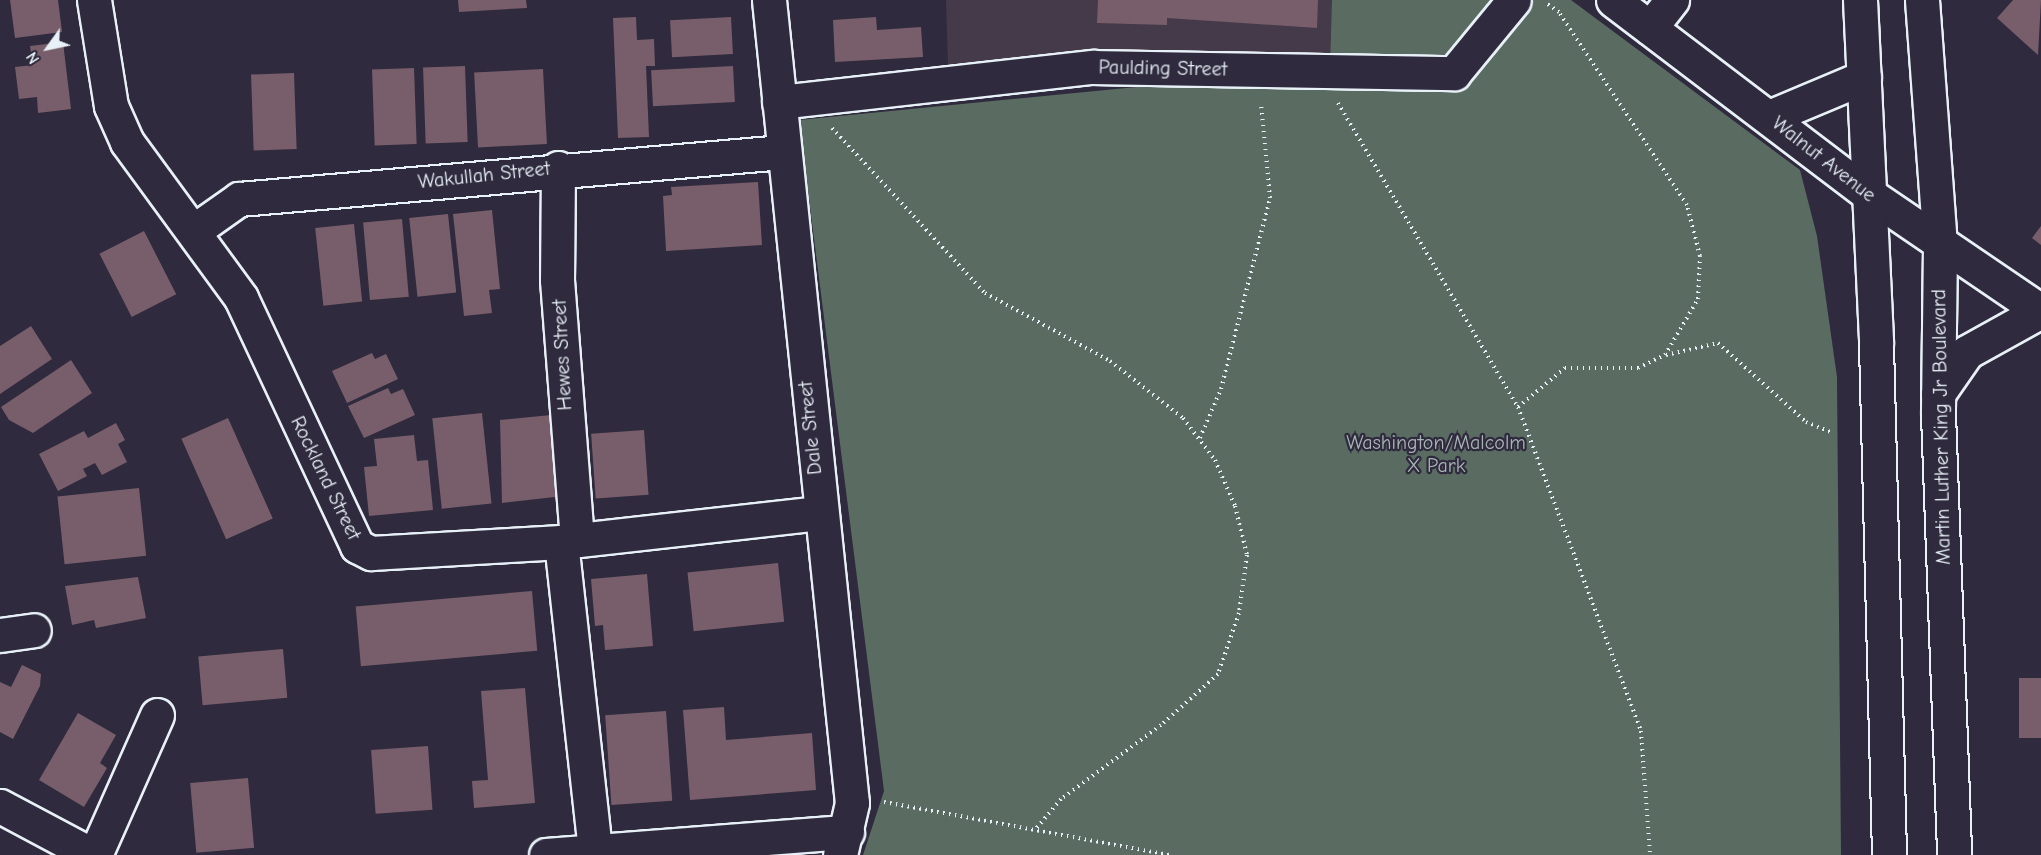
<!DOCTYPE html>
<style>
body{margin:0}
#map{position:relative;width:2041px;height:855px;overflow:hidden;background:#2f2a3d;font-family:"Comic Neue",sans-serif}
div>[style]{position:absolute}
.built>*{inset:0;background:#453a4a}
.green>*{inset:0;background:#5a6b62}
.building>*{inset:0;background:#775e6a;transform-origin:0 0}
.path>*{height:4px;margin-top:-2px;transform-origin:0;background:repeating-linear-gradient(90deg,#e8f1f8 0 1.5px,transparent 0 6px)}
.roads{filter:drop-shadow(2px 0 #e8f1f8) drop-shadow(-2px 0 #e8f1f8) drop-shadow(0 2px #e8f1f8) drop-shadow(0 -2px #e8f1f8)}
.street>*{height:33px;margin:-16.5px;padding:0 16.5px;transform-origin:16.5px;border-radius:16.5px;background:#2f2a3d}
.secondary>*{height:33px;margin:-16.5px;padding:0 16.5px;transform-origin:16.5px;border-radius:16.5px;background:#2f2a3d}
span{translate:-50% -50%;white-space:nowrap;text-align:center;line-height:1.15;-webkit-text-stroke:4.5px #2f2a3d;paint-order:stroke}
.street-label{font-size:20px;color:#e8f1f8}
.park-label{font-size:20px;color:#a8b5b4}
.north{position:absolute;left:18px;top:18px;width:60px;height:60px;-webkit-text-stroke:4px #2f2a3d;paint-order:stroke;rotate:237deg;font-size:16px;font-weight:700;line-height:24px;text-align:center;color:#e8f1f8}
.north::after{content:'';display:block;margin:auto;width:21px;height:27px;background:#e8f1f8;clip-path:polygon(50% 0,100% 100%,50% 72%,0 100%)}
</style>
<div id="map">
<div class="built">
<i style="clip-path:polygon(946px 0,1554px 0,1500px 108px,1299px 55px,1182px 50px,948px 64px)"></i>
</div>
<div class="green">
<i style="clip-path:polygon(1332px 0,1571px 0,1800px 170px,1817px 236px,1837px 377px,1841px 855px,863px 855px,884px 791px,799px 120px,1330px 68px)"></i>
</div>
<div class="building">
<i style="clip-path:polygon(10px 0,58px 0,62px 32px,15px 38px)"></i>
<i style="clip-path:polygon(458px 0,526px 0,527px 8px,459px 12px)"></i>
<i style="clip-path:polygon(1098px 0,1318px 0,1317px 28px,1167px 18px,1167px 25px,1097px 23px)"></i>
<i style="clip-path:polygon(2013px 0,2041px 0,2038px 55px,1997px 18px)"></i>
<i style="clip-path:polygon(636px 17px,637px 40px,654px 39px,655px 66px,646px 66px,649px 137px,618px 138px,613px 18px)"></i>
<i style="left:731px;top:17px;width:37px;height:61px;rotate:87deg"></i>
<i style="clip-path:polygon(876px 17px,877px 30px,921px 27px,923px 57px,835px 62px,833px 20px)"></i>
<i style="clip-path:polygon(63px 42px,71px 109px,38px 113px,37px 97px,19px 99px,15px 67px,33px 65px,30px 46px)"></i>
<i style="left:465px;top:66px;width:76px;height:42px;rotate:88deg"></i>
<i style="left:733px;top:66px;width:36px;height:82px;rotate:87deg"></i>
<i style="left:414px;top:68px;width:76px;height:42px;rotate:88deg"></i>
<i style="left:543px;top:69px;width:75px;height:69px;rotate:87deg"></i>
<i style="left:294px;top:73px;width:76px;height:43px;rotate:88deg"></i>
<i style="clip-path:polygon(758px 182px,762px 245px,666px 251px,663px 196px,672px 195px,671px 187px)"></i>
<i style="clip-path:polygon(492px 210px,500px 289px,489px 290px,492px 313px,464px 316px,453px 214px)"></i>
<i style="left:448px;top:214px;width:79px;height:39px;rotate:84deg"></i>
<i style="left:402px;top:219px;width:78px;height:39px;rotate:85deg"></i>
<i style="left:354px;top:224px;width:78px;height:39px;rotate:84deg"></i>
<i style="clip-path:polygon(2041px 226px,2041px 245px,2032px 238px)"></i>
<i style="left:144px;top:231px;width:71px;height:50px;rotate:63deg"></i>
<i style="clip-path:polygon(31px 326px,52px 359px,0 394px,0 346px)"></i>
<i style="clip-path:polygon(372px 353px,375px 359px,386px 354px,398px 379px,347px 403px,332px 371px)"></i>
<i style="clip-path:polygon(71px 360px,92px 393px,33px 433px,9px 420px,1px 407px)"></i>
<i style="clip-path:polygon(388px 388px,391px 394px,403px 389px,415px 415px,364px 438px,348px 406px)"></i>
<i style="left:482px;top:413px;width:91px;height:50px;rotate:84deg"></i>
<i style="clip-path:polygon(551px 415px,564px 496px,502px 503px,500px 420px)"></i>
<i style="left:228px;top:418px;width:110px;height:51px;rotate:66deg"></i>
<i style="clip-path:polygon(116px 423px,125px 440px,118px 444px,127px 462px,102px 475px,95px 463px,83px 469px,87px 476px,58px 491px,39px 454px,84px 431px,88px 438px)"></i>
<i style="left:644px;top:430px;width:65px;height:53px;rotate:86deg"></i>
<i style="clip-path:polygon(414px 435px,417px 461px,428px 460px,433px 510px,369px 516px,364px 467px,377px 466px,374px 439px)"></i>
<i style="left:139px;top:488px;width:68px;height:82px;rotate:84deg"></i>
<i style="left:778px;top:563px;width:59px;height:91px;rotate:84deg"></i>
<i style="clip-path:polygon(647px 574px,653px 646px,605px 650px,603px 625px,595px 626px,591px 579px)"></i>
<i style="clip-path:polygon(138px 577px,146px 618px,96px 628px,94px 620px,72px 625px,65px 586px)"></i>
<i style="left:532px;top:591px;width:60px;height:177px;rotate:85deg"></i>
<i style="left:283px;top:649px;width:49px;height:85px;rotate:85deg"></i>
<i style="clip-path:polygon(22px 665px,41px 674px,40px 686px,13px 739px,0 732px,0 682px,11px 687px)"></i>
<i style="left:2019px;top:678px;width:22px;height:60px"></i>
<i style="clip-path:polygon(525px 688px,535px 803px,474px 808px,472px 781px,488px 780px,481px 691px)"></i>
<i style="clip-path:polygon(724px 707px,726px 740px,812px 733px,816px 790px,690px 800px,683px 710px)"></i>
<i style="left:666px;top:711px;width:90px;height:61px;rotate:86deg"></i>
<i style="clip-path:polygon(78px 713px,116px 735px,100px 763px,107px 768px,84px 807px,39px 780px)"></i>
<i style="left:428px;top:746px;width:64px;height:57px;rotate:86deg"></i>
<i style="left:248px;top:778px;width:70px;height:58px;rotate:85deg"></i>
</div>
<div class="path">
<i style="left:1338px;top:103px;width:353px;rotate:59.4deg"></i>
<i style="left:1518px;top:407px;width:347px;rotate:69.2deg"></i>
<i style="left:1641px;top:731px;width:124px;rotate:85.8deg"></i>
<i style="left:832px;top:128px;width:225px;rotate:47.2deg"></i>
<i style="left:985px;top:293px;width:142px;rotate:28.5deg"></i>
<i style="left:1110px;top:361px;width:93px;rotate:38deg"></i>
<i style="left:1183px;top:418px;width:53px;rotate:52.7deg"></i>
<i style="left:1215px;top:460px;width:50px;rotate:66.5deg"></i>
<i style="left:1235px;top:506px;width:50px;rotate:76.2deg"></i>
<i style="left:1247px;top:555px;width:59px;rotate:97.9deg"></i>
<i style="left:1239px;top:613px;width:65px;rotate:109deg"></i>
<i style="left:1218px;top:674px;width:76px;rotate:138.2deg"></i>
<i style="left:1161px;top:725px;width:124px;rotate:143.5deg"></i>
<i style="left:1061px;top:799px;width:39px;rotate:130deg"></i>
<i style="left:1666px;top:355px;width:53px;rotate:-13deg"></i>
<i style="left:1718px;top:343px;width:118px;rotate:41.9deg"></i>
<i style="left:1806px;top:422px;width:27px;rotate:22deg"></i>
<i style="left:1518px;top:407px;width:61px;rotate:-39.7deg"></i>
<i style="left:1565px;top:368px;width:73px"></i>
<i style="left:1638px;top:368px;width:30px;rotate:-26deg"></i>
<i style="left:1665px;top:355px;width:65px;rotate:-59.5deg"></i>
<i style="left:1698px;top:299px;width:43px;rotate:-87.3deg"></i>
<i style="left:1700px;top:256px;width:53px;rotate:-104.3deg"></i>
<i style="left:1687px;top:205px;width:232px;rotate:-123.6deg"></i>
<i style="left:1559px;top:12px;width:16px;rotate:-145deg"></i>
<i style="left:1200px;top:438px;width:53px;rotate:-66.8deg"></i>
<i style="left:1221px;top:389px;width:197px;rotate:-75.6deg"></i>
<i style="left:1270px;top:198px;width:95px;rotate:-95.4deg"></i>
<i style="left:884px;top:802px;width:290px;rotate:10.5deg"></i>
</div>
<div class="roads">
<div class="street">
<i style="left:94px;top:0;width:107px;rotate:80.9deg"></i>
<i style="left:111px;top:106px;width:39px;rotate:66deg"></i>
<i style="left:127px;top:142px;width:193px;rotate:53.8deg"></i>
<i style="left:241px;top:298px;width:274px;rotate:64.9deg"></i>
<i style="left:357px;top:546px;width:16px;rotate:27deg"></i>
<i style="left:371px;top:553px;width:190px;rotate:-3.3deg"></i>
<i style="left:561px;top:542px;width:260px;rotate:-6.4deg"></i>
<i style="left:1650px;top:28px;width:36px;rotate:-52deg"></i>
<i style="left:779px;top:102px;width:316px;rotate:-6.4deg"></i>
<i style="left:1093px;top:67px;width:361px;rotate:1deg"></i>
<i style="left:1454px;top:73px;width:94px;rotate:-50.6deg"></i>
<i style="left:558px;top:168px;width:112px;rotate:90.5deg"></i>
<i style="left:557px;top:280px;width:261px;rotate:85.6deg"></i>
<i style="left:195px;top:230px;width:54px;rotate:-35.2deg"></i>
<i style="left:239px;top:199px;width:546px;rotate:-4.94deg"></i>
<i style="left:561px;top:542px;width:309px;rotate:83.7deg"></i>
<i style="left:0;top:635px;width:34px;rotate:-8deg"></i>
<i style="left:0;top:806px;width:104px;rotate:28deg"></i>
<i style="left:95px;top:855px;width:153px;rotate:-66.1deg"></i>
<i style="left:546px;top:855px;width:302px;rotate:-4.4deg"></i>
</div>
<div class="secondary">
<i style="left:769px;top:0;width:807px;rotate:84.1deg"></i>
<i style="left:852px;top:803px;width:53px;rotate:103deg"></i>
<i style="left:1613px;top:0;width:323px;rotate:37.2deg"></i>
<i style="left:1870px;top:195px;width:207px;rotate:34.2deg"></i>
<i style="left:1860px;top:0;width:344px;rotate:87.3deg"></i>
<i style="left:1876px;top:344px;width:511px;rotate:88.54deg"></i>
<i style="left:1922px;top:0;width:247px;rotate:85.8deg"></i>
<i style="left:1940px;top:246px;width:168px;rotate:90.7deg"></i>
<i style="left:1938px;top:414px;width:441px;rotate:87.9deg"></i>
<i style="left:1769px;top:117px;width:103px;rotate:-22.8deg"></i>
<i style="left:1938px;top:394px;width:51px;rotate:-55.4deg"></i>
<i style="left:1967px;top:352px;width:85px;rotate:-29deg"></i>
</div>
</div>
<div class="street-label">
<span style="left:1163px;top:68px;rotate:1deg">Paulding Street</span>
<span style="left:1824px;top:159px;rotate:38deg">Walnut Avenue</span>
<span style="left:484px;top:175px;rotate:-6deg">Wakullah Street</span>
<span style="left:562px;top:355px;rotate:-93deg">Hewes Street</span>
<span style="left:1941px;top:427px;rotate:-91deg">Martin Luther King Jr Boulevard</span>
<span style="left:810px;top:428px;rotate:-96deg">Dale Street</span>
<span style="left:326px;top:478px;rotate:64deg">Rockland Street</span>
</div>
<div class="park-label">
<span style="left:1436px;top:454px">Washington/Malcolm<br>X Park</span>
</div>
<div class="north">N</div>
</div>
